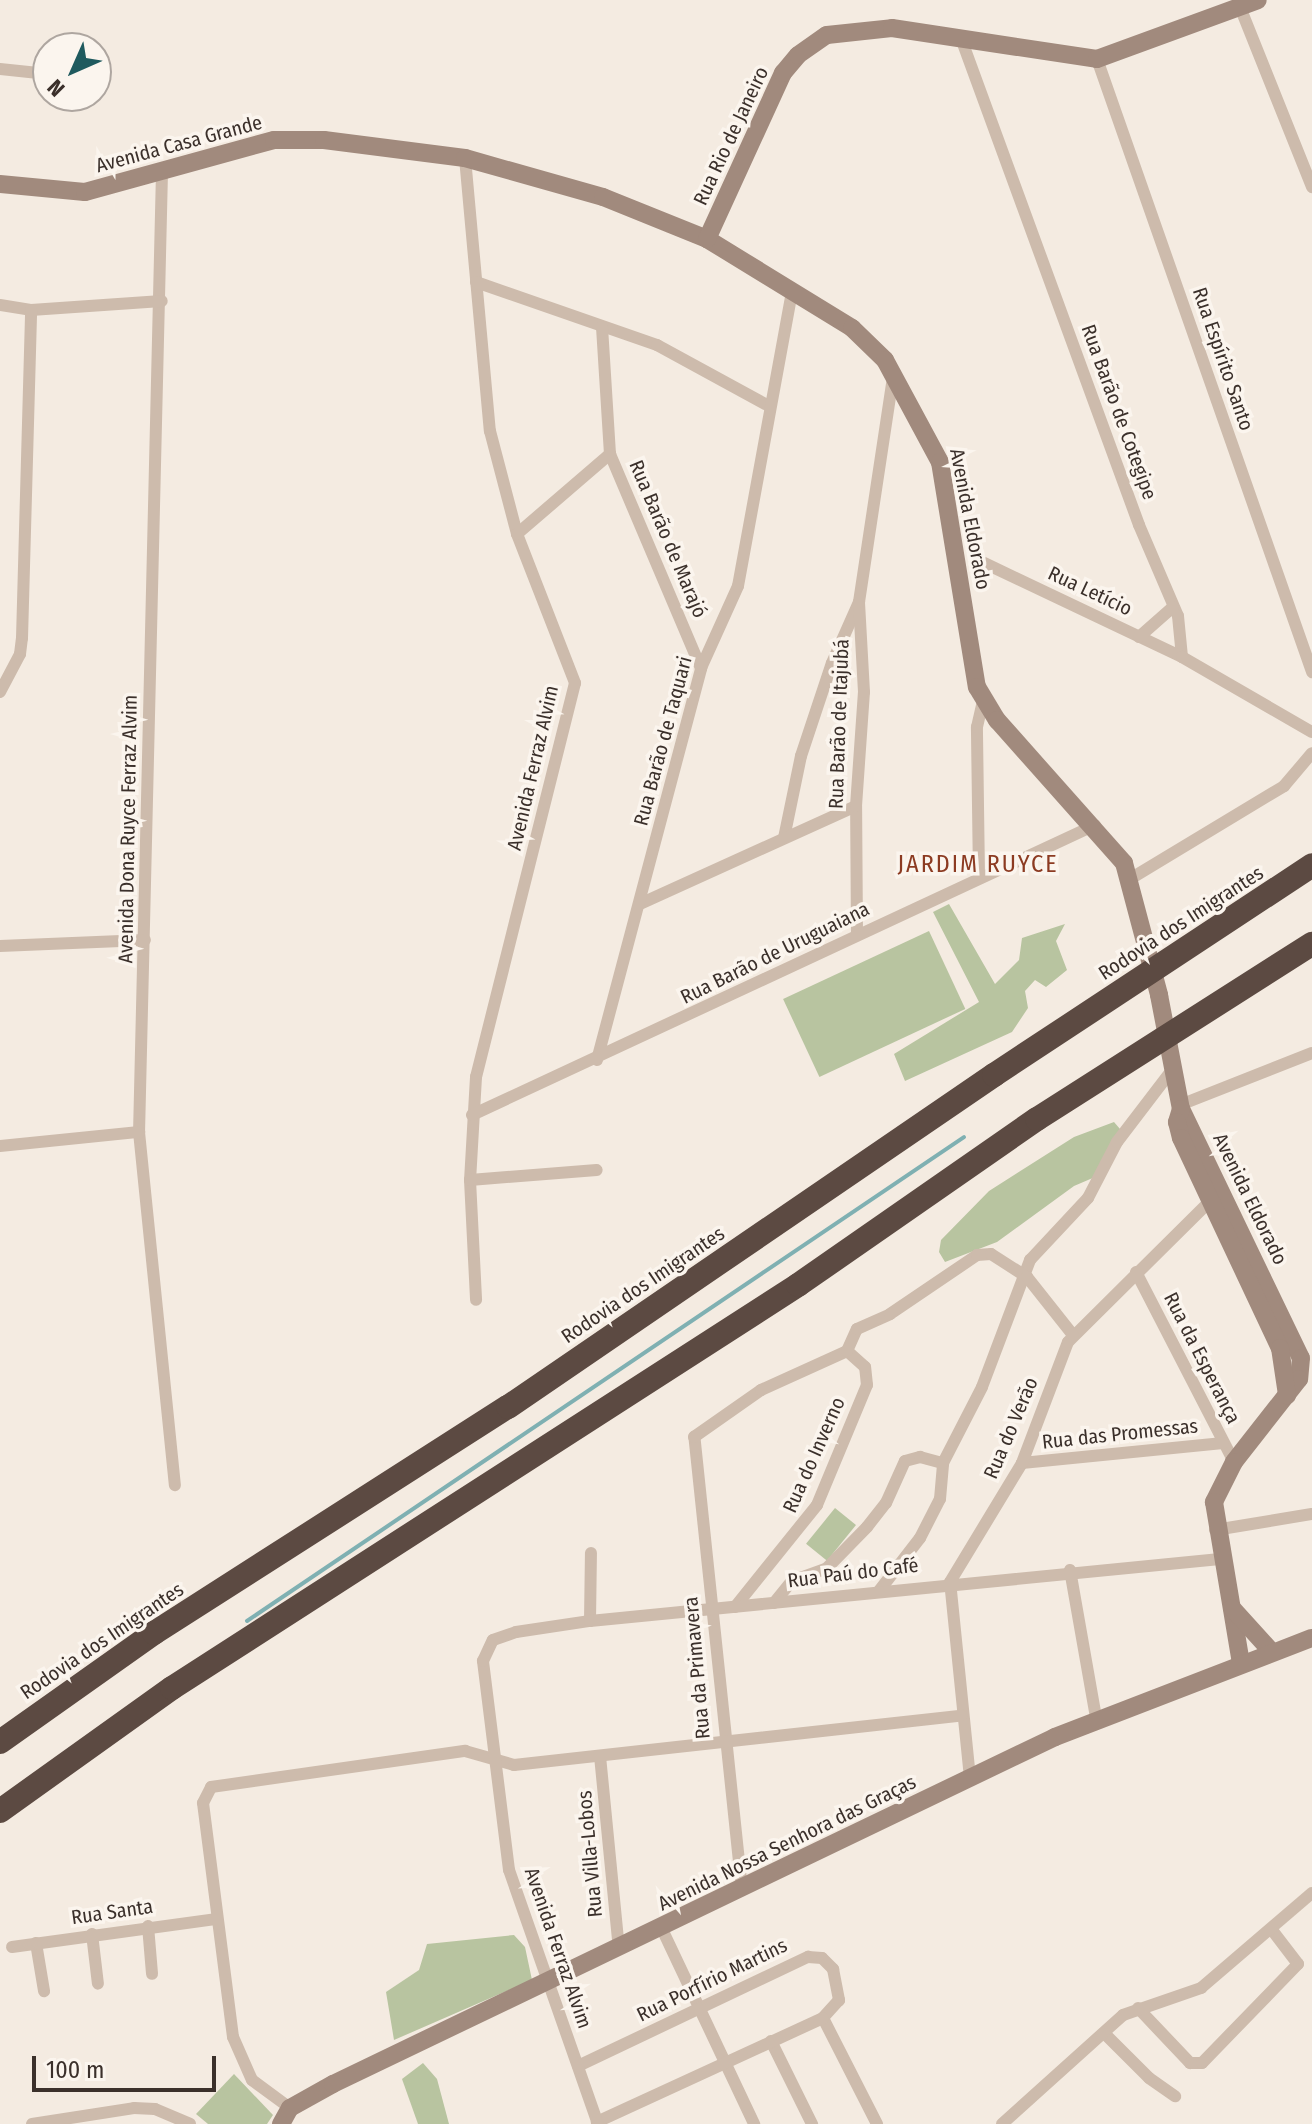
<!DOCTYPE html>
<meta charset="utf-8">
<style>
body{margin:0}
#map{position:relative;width:1312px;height:2124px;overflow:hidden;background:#f4ebe1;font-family:"Fira Sans Condensed",sans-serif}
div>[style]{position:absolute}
.green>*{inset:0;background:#b8c4a0;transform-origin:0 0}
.stream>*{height:4px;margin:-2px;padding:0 2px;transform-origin:2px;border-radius:2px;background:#7fb0b2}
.street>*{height:12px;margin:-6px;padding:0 6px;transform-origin:6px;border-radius:6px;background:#cdbbac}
.secondary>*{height:18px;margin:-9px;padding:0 9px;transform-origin:9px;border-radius:9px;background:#a18a7d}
.highway>*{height:24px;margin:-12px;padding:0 12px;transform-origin:12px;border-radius:12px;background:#5c4a42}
.highway-bridge>*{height:24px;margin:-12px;padding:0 12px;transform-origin:12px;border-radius:12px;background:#5c4a42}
span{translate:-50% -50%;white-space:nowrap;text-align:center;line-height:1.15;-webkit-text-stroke:7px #fbf5ee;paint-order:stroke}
.street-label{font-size:20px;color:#3b302b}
.quarter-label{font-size:24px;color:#8c3b22;letter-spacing:2px}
.north{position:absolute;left:32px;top:32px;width:80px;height:80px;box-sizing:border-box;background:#fbf5ee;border:2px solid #aea6a0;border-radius:50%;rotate:225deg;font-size:22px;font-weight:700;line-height:32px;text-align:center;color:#3b302b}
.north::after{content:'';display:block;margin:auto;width:28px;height:36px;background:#1f5a5e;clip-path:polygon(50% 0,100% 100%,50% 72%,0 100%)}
.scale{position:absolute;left:32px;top:2056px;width:184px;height:36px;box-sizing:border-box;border:4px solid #3b302b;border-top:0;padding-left:10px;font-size:24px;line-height:28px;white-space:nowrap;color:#3b302b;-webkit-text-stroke:6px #fbf5ee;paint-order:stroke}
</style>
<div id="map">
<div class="green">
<i style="clip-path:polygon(949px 904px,995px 984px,1019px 960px,1022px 938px,1065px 924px,1056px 941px,1067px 970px,1046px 987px,1035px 980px,1025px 991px,1028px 1008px,1012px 1032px,905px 1081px,894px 1054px,979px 1002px,933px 912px)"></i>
<i style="left:929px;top:931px;width:86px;height:161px;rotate:65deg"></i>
<i style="clip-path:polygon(1114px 1122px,1120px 1129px,1095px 1177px,1074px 1186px,997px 1242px,945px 1262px,939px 1252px,941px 1240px,989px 1191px,1074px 1137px)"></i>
<i style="left:835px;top:1508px;width:27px;height:46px;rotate:39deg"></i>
<i style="clip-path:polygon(514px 1935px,525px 1947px,532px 1980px,394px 2040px,386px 1992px,419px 1970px,427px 1944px)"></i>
<i style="clip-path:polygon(423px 2063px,437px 2079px,449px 2124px,418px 2124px,402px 2079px)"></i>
<i style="clip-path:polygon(234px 2074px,273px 2115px,267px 2124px,208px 2124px,196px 2114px)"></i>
</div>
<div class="stream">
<i style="left:247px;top:1621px;width:865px;rotate:-34.02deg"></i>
</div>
<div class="street">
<i style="left:1240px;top:7px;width:194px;rotate:68.2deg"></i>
<i style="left:962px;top:41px;width:515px;rotate:69.91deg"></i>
<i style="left:1139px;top:525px;width:99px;rotate:66.8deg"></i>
<i style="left:1178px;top:616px;width:41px;rotate:84.4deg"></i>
<i style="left:1097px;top:59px;width:650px;rotate:70.67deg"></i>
<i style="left:0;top:69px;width:48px;rotate:5.9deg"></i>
<i style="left:465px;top:158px;width:274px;rotate:84.8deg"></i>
<i style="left:490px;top:431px;width:106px;rotate:75.3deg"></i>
<i style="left:517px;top:534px;width:160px;rotate:68.7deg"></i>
<i style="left:575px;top:683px;width:406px;rotate:104.1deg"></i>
<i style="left:476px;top:1077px;width:103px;rotate:93.3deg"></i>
<i style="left:470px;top:1180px;width:120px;rotate:87.1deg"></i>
<i style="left:162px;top:172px;width:960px;rotate:91.37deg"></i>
<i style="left:139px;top:1132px;width:355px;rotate:84.2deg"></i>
<i style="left:476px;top:282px;width:192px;rotate:19.2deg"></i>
<i style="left:657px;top:345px;width:128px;rotate:28.6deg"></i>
<i style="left:0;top:305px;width:31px;rotate:9deg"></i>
<i style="left:31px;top:310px;width:131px;rotate:-3.9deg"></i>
<i style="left:602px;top:327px;width:127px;rotate:86.4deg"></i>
<i style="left:610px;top:454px;width:233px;rotate:67deg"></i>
<i style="left:517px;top:534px;width:123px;rotate:-40.7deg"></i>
<i style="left:980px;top:561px;width:224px;rotate:25.4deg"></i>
<i style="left:1182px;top:657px;width:150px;rotate:30deg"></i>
<i style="left:1139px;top:637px;width:45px;rotate:-41.4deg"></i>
<i style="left:0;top:692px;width:43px;rotate:-62.2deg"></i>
<i style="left:20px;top:654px;width:16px;rotate:-83deg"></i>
<i style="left:22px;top:638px;width:328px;rotate:-88.4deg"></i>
<i style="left:784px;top:838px;width:84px;rotate:-78.3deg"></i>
<i style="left:801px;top:756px;width:98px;rotate:-71.6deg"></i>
<i style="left:832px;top:663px;width:67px;rotate:-66.1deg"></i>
<i style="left:979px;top:877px;width:150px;rotate:-90.8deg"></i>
<i style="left:977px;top:727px;width:28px;rotate:-77deg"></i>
<i style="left:1130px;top:879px;width:180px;rotate:-31.1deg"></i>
<i style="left:1284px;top:786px;width:43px;rotate:-49.7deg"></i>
<i style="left:642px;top:903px;width:235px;rotate:-24.4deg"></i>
<i style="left:857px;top:935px;width:129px;rotate:-90.4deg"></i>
<i style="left:856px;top:806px;width:114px;rotate:-86deg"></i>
<i style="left:864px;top:692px;width:90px;rotate:-93.2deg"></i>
<i style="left:859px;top:602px;width:228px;rotate:-81.4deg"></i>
<i style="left:0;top:946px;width:145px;rotate:-2.4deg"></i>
<i style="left:597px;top:1060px;width:406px;rotate:-75.1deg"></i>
<i style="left:701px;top:668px;width:90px;rotate:-65.7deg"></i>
<i style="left:738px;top:586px;width:300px;rotate:-79.6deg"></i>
<i style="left:1180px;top:1105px;width:142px;rotate:-21.5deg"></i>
<i style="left:472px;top:1115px;width:687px;rotate:-24.96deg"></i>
<i style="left:0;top:1146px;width:140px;rotate:-5.8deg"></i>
<i style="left:470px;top:1180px;width:127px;rotate:-4.5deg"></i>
<i style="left:1136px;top:1272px;width:214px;rotate:62.7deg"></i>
<i style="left:1022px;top:1463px;width:202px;rotate:-5.7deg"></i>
<i style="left:1215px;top:1530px;width:98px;rotate:-9.4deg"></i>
<i style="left:1070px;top:1570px;width:150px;rotate:80deg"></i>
<i style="left:879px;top:1591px;width:67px;rotate:-52.3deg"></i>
<i style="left:920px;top:1538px;width:44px;rotate:-62.9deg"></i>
<i style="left:940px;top:1499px;width:36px;rotate:-85deg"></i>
<i style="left:943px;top:1463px;width:85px;rotate:-62.8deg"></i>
<i style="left:982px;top:1387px;width:136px;rotate:-69.3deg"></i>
<i style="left:1030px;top:1260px;width:85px;rotate:-46.9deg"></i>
<i style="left:1088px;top:1198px;width:63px;rotate:-62.6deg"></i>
<i style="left:1117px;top:1142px;width:91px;rotate:-52.6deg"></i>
<i style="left:774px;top:1603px;width:28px;rotate:-51deg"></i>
<i style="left:792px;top:1581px;width:37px;rotate:-20deg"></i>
<i style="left:827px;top:1568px;width:57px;rotate:-45.7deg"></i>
<i style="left:867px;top:1527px;width:31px;rotate:-52deg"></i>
<i style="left:886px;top:1503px;width:46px;rotate:-65.7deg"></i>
<i style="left:905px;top:1461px;width:16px;rotate:-15deg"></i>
<i style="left:920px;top:1457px;width:24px;rotate:15deg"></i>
<i style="left:735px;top:1607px;width:131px;rotate:-51.2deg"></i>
<i style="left:817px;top:1505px;width:130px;rotate:-67.4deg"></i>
<i style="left:867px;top:1385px;width:18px;rotate:-96deg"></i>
<i style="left:865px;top:1367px;width:24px;rotate:-138deg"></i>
<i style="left:590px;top:1621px;width:68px;rotate:-89.2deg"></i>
<i style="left:600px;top:1756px;width:194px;rotate:84.4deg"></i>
<i style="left:970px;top:1778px;width:197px;rotate:-95.8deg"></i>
<i style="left:950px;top:1582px;width:139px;rotate:-58.8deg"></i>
<i style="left:1022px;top:1463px;width:129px;rotate:-69.2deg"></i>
<i style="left:1068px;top:1342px;width:207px;rotate:-44.8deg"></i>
<i style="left:742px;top:1890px;width:456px;rotate:-96deg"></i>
<i style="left:694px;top:1437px;width:82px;rotate:-35deg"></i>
<i style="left:761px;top:1390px;width:94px;rotate:-24.4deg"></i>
<i style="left:847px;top:1351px;width:24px;rotate:-66deg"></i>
<i style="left:857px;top:1329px;width:36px;rotate:-24deg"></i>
<i style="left:890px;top:1314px;width:105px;rotate:-34.1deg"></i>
<i style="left:977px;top:1255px;width:14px;rotate:-4deg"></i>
<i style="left:991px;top:1254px;width:43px;rotate:32.6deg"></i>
<i style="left:1027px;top:1277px;width:74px;rotate:51.6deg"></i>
<i style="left:148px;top:1926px;width:48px;rotate:85.2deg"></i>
<i style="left:662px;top:1929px;width:216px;rotate:64.7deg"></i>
<i style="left:92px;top:1934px;width:50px;rotate:83.2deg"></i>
<i style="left:36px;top:1943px;width:49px;rotate:80.5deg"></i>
<i style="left:12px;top:1947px;width:207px;rotate:-7.8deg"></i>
<i style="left:1138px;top:2008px;width:76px;rotate:46.6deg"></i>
<i style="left:1190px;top:2063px;width:12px"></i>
<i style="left:1202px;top:2063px;width:138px;rotate:-45.9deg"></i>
<i style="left:1298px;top:1964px;width:43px;rotate:-127.4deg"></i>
<i style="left:823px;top:2018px;width:119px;rotate:63deg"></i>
<i style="left:1105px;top:2034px;width:62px;rotate:45deg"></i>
<i style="left:1149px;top:2078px;width:32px;rotate:35deg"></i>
<i style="left:771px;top:2041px;width:93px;rotate:63.7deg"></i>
<i style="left:578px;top:2066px;width:255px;rotate:-25.4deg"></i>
<i style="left:808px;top:1957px;width:14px;rotate:4deg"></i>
<i style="left:822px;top:1958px;width:16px;rotate:45deg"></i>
<i style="left:833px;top:1969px;width:32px;rotate:79deg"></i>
<i style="left:839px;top:2000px;width:24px;rotate:132deg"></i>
<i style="left:823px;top:2018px;width:249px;rotate:155.3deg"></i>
<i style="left:290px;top:2108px;width:47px;rotate:-143.6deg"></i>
<i style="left:252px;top:2080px;width:47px;rotate:-113.8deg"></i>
<i style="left:233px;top:2037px;width:236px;rotate:-97.3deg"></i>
<i style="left:203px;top:1803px;width:18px;rotate:-63deg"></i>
<i style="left:211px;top:1787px;width:257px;rotate:-8.1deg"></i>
<i style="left:465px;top:1751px;width:51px;rotate:15.9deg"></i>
<i style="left:514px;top:1765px;width:450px;rotate:-6.3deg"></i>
<i style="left:32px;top:2124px;width:103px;rotate:-8.9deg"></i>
<i style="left:134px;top:2108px;width:21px;rotate:3deg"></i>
<i style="left:155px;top:2109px;width:38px;rotate:23deg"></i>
<i style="left:598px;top:2124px;width:269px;rotate:-109.3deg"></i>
<i style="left:509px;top:1870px;width:211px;rotate:-97.1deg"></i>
<i style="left:483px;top:1661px;width:23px;rotate:-65deg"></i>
<i style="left:493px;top:1640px;width:24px;rotate:-19deg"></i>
<i style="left:516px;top:1632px;width:75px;rotate:-8.5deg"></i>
<i style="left:590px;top:1621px;width:633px;rotate:-5.62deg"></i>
<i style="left:1002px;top:2124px;width:163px;rotate:-42deg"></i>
<i style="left:1123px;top:2015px;width:83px;rotate:-19.1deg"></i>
<i style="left:1201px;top:1988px;width:146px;rotate:-40.6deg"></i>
</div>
<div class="secondary">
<i style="left:0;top:184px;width:85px;rotate:5.4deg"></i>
<i style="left:85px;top:192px;width:196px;rotate:-15.4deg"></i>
<i style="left:274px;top:140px;width:50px"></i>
<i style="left:324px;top:140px;width:142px;rotate:7.3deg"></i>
<i style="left:465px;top:158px;width:143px;rotate:15.8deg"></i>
<i style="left:603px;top:197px;width:112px;rotate:22deg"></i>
<i style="left:707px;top:239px;width:170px;rotate:31.5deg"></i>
<i style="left:852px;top:328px;width:46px;rotate:44.1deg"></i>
<i style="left:885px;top:360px;width:116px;rotate:61.7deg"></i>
<i style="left:940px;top:462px;width:228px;rotate:80.7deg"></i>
<i style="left:977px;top:687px;width:39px;rotate:59deg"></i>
<i style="left:997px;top:720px;width:191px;rotate:48.4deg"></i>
<i style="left:1124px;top:863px;width:137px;rotate:75.1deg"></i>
<i style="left:1159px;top:995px;width:116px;rotate:79.1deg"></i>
<i style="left:1181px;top:1109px;width:276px;rotate:64.3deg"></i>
<i style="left:1301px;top:1358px;width:21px;rotate:95deg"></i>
<i style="left:1299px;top:1379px;width:105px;rotate:128.1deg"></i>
<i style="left:1234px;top:1462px;width:45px;rotate:116.6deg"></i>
<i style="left:1214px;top:1502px;width:163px;rotate:80.5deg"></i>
<i style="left:707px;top:239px;width:183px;rotate:-65.4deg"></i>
<i style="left:783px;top:73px;width:23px;rotate:-50deg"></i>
<i style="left:798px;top:55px;width:35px;rotate:-35deg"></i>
<i style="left:827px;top:35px;width:65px;rotate:-6.1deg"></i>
<i style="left:892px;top:28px;width:207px;rotate:8.6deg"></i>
<i style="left:1097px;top:59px;width:171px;rotate:-20.1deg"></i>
<i style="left:1181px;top:1109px;width:14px;rotate:107deg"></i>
<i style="left:1177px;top:1122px;width:16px;rotate:76deg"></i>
<i style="left:1181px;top:1138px;width:232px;rotate:64.8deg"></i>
<i style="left:1280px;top:1348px;width:48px;rotate:81.5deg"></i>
<i style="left:1232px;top:1608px;width:58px;rotate:47.8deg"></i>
<i style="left:281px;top:2124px;width:18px;rotate:-61deg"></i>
<i style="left:290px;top:2108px;width:49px;rotate:-29.2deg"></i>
<i style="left:333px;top:2084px;width:801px;rotate:-25.67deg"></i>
<i style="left:1055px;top:1737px;width:275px;rotate:-21.1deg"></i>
</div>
<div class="highway">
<i style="left:0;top:1742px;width:189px;rotate:-35.3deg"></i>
<i style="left:154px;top:1633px;width:420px;rotate:-32.6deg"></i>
<i style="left:508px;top:1407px;width:589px;rotate:-34.34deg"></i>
<i style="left:0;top:1811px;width:211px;rotate:-35.6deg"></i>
<i style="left:172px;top:1688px;width:745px;rotate:-32.77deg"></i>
<i style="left:798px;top:1285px;width:291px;rotate:-34.8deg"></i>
</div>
<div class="highway-bridge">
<i style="left:994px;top:1075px;width:381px;rotate:-33.4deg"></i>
<i style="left:1037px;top:1119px;width:326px;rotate:-32.5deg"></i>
</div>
<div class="street-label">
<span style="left:731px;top:136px;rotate:-65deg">Rua Rio de Janeiro</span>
<span style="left:179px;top:144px;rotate:-15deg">Avenida Casa Grande</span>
<span style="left:1223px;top:359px;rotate:71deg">Rua Espírito Santo</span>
<span style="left:1119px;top:412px;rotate:70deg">Rua Barão de Cotegipe</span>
<span style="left:970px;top:519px;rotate:79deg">Avenida Eldorado</span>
<span style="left:668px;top:539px;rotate:67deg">Rua Barão de Marajó</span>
<span style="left:1090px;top:591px;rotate:25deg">Rua Letício</span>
<span style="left:839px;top:724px;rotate:-88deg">Rua Barão de Itajubá</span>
<span style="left:663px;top:741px;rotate:-75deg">Rua Barão de Taquari</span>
<span style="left:533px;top:768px;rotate:-77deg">Avenida Ferraz Alvim</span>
<span style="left:128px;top:829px;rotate:-89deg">Avenida Dona Ruyce Ferraz Alvim</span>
<span style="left:1181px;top:923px;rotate:-33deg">Rodovia dos Imigrantes</span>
<span style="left:775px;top:953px;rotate:-26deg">Rua Barão de Uruguaiana</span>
<span style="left:1250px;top:1199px;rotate:64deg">Avenida Eldorado</span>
<span style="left:643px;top:1285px;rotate:-34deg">Rodovia dos Imigrantes</span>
<span style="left:1202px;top:1358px;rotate:63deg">Rua da Esperança</span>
<span style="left:1011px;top:1428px;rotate:-67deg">Rua do Verão</span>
<span style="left:1120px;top:1434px;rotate:-6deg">Rua das Promessas</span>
<span style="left:814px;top:1455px;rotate:-66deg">Rua do Inverno</span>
<span style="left:853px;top:1573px;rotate:-7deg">Rua Paú do Café</span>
<span style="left:102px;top:1641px;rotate:-34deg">Rodovia dos Imigrantes</span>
<span style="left:697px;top:1668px;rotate:-95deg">Rua da Primavera</span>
<span style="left:787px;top:1843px;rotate:-26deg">Avenida Nossa Senhora das Graças</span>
<span style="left:590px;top:1854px;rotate:-95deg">Rua Villa-Lobos</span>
<span style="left:112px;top:1912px;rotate:-8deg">Rua Santa</span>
<span style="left:558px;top:1948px;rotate:71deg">Avenida Ferraz Alvim</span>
<span style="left:712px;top:1980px;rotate:-26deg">Rua Porfírio Martins</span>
</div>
<div class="quarter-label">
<span style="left:978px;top:865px">JARDIM RUYCE</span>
</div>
<div class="north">N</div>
<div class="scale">100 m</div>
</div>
